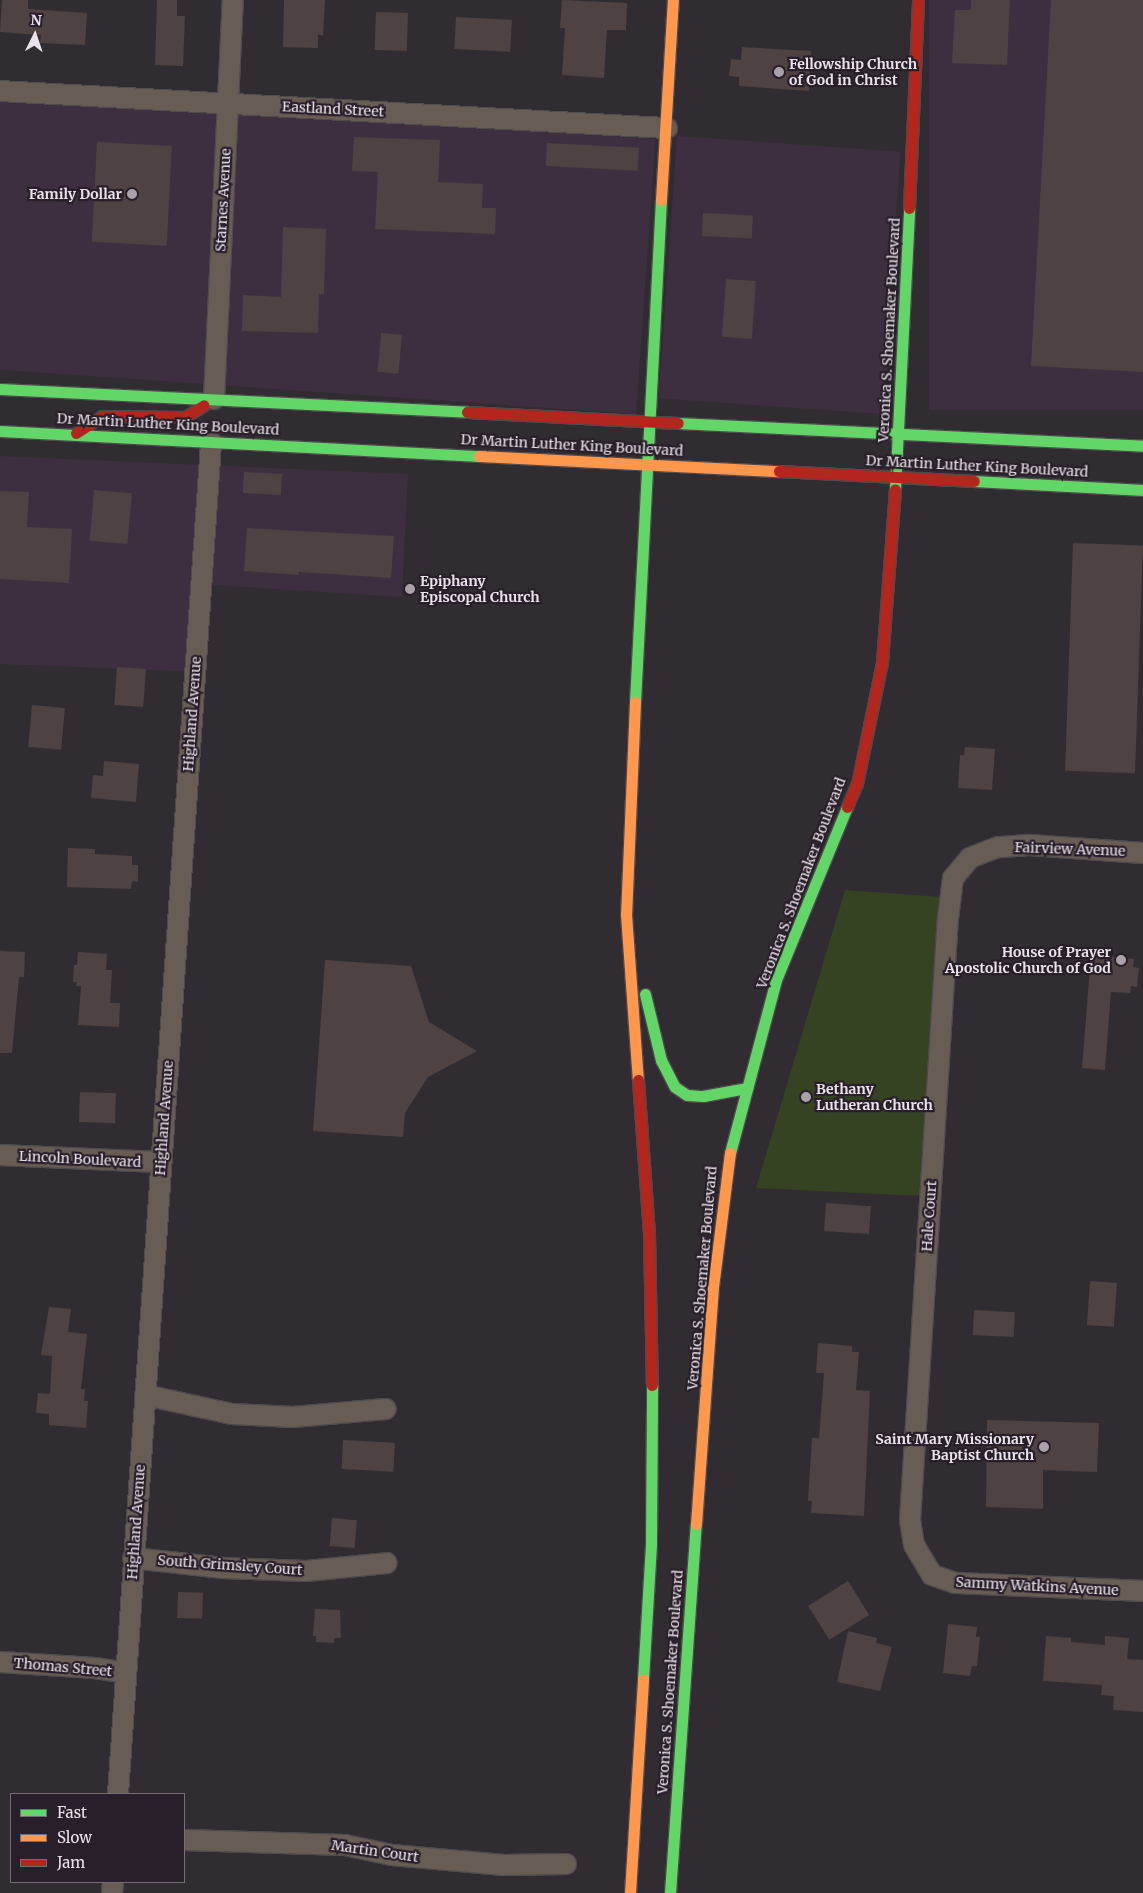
<!DOCTYPE html>
<style>
body{margin:0}
#map{position:relative;width:1143px;height:1893px;overflow:hidden;background:#312c31;font-family:Merriweather,serif}
div>[style]{position:absolute}
.built>*{inset:0;background:#3d2f3f;transform-origin:0 0}
.green>*{inset:0;background:#364323}
.building>*{inset:0;background:#4f4243;transform-origin:0 0}
.roads{filter:drop-shadow(1px 0 #4e4a4e) drop-shadow(-1px 0 #4e4a4e) drop-shadow(0 1px #4e4a4e) drop-shadow(0 -1px #4e4a4e)}
.street>*{height:20px;margin:-10px;padding:0 10px;transform-origin:10px;border-radius:10px;background:#685d55}
.fast>*{height:11px;margin:-5.5px;padding:0 5.5px;transform-origin:5.5px;border-radius:5.5px;background:#63d668}
.slow>*{height:11px;margin:-5.5px;padding:0 5.5px;transform-origin:5.5px;border-radius:5.5px;background:#ff974d}
.jam>*{height:11px;margin:-5.5px;padding:0 5.5px;transform-origin:5.5px;border-radius:5.5px;background:#b3261e}
.dots>*{width:14px;height:14px;translate:-50% -50%;box-sizing:border-box;border:2px solid #291f2a;border-radius:50%}
span{translate:-50% -50%;white-space:nowrap;text-align:center;line-height:1.15;-webkit-text-stroke:4.5px #291f2a;paint-order:stroke}
.poi-label{font-size:14px;color:#e9e2ea;font-weight:700}
.left{translate:0 -50%;text-align:left}
.right{translate:-100% -50%;text-align:right}
.street-label{font-size:14px;color:#e9e2ea}
.legend{position:absolute;left:10px;top:1793px;width:175px;height:90px;box-sizing:border-box;background:#291f2a;border:1px solid #766d77;margin:0;padding:6px 9px;list-style:none;font-size:15px;color:#e9e2ea}
.legend li{display:flex;align-items:center;gap:10px;height:25px}
.legend b{width:25px;border:1px solid #766d77}
.north{position:absolute;left:10px;top:10px;width:50px;height:50px;-webkit-text-stroke:4px #291f2a;paint-order:stroke;rotate:4deg;font-size:14px;font-weight:700;line-height:20px;text-align:center;color:#e9e2ea}
.north::after{content:'';display:block;margin:auto;width:18px;height:22px;background:#e9e2ea;clip-path:polygon(50% 0,100% 100%,50% 72%,0 100%)}
</style>
<div id="map">
<div class="built">
<i style="left:929px;top:0;width:214px;height:410px"></i>
<i style="left:0;top:93px;width:657px;height:276px;rotate:4deg"></i>
<i style="left:677px;top:136px;width:224px;height:263px;rotate:4deg"></i>
<i style="clip-path:polygon(0 456px,408px 474px,402px 597px,211px 585px,205px 672px,0 664px)"></i>
</div>
<div class="green">
<i style="clip-path:polygon(845px 890px,941px 897px,922px 1196px,756px 1188px)"></i>
</div>
<div class="building">
<i style="clip-path:polygon(2px 0,28px 0,28px 9px,87px 13px,85px 45px,40px 43px,41px 35px,0 32px)"></i>
<i style="clip-path:polygon(157px 0,177px 0,177px 16px,185px 16px,183px 66px,155px 65px)"></i>
<i style="clip-path:polygon(284px 0,325px 0,323px 35px,318px 35px,318px 48px,283px 47px)"></i>
<i style="clip-path:polygon(562px 0,627px 3px,626px 30px,607px 30px,604px 78px,562px 75px,565px 28px,560px 28px)"></i>
<i style="clip-path:polygon(971px 0,1010px 0,1007px 65px,952px 63px,955px 10px,971px 10px)"></i>
<i style="clip-path:polygon(1051px 0,1143px 0,1143px 372px,1031px 366px)"></i>
<i style="left:376px;top:12px;width:32px;height:38px;rotate:2deg"></i>
<i style="left:456px;top:17px;width:56px;height:32px;rotate:3deg"></i>
<i style="clip-path:polygon(742px 47px,811px 51px,809px 91px,739px 86px,739px 77px,729px 76px,731px 59px,741px 60px)"></i>
<i style="clip-path:polygon(354px 137px,440px 140px,438px 182px,483px 184px,482px 208px,496px 208px,495px 234px,375px 229px,378px 172px,352px 171px)"></i>
<i style="left:97px;top:142px;width:75px;height:100px;rotate:3deg"></i>
<i style="left:547px;top:143px;width:92px;height:23px;rotate:3deg"></i>
<i style="left:703px;top:213px;width:50px;height:23px;rotate:3deg"></i>
<i style="clip-path:polygon(283px 227px,326px 229px,324px 294px,319px 294px,318px 333px,242px 331px,243px 295px,281px 297px)"></i>
<i style="left:726px;top:279px;width:30px;height:58px;rotate:4deg"></i>
<i style="left:381px;top:333px;width:21px;height:39px;rotate:5deg"></i>
<i style="left:244px;top:472px;width:38px;height:21px;rotate:3deg"></i>
<i style="left:94px;top:490px;width:38px;height:51px;rotate:5deg"></i>
<i style="clip-path:polygon(0 491px,29px 492px,27px 527px,72px 529px,69px 583px,0 579px)"></i>
<i style="clip-path:polygon(247px 528px,394px 536px,391px 578px,299px 572px,299px 575px,244px 571px)"></i>
<i style="left:1073px;top:543px;width:70px;height:228px;rotate:2deg"></i>
<i style="left:117px;top:667px;width:29px;height:38px;rotate:4deg"></i>
<i style="left:32px;top:705px;width:33px;height:42px;rotate:5deg"></i>
<i style="clip-path:polygon(965px 747px,995px 749px,992px 790px,958px 788px,960px 755px,964px 755px)"></i>
<i style="clip-path:polygon(104px 761px,139px 764px,136px 802px,91px 798px,93px 775px,103px 776px)"></i>
<i style="clip-path:polygon(68px 848px,95px 849px,95px 854px,132px 856px,132px 865px,138px 865px,138px 882px,132px 881px,131px 889px,67px 887px)"></i>
<i style="clip-path:polygon(0 951px,25px 952px,24px 977px,19px 977px,12px 1053px,0 1053px)"></i>
<i style="clip-path:polygon(78px 952px,107px 954px,106px 970px,112px 970px,110px 1003px,120px 1003px,119px 1027px,78px 1025px,81px 986px,76px 986px,77px 982px,73px 982px,74px 965px,77px 965px)"></i>
<i style="clip-path:polygon(1091px 955px,1134px 959px,1133px 967px,1139px 968px,1137px 987px,1131px 986px,1130px 993px,1111px 992px,1105px 1070px,1082px 1068px)"></i>
<i style="clip-path:polygon(325px 960px,411px 966px,429px 1022px,477px 1051px,428px 1077px,405px 1113px,403px 1137px,313px 1131px)"></i>
<i style="left:80px;top:1092px;width:36px;height:30px;rotate:2deg"></i>
<i style="left:826px;top:1203px;width:45px;height:28px;rotate:4deg"></i>
<i style="left:1090px;top:1281px;width:27px;height:44px;rotate:4deg"></i>
<i style="clip-path:polygon(49px 1307px,71px 1309px,68px 1332px,87px 1334px,81px 1389px,85px 1389px,84px 1401px,88px 1401px,86px 1428px,49px 1425px,49px 1414px,36px 1413px,38px 1393px,50px 1394px,52px 1356px,41px 1355px)"></i>
<i style="left:974px;top:1310px;width:41px;height:25px;rotate:3deg"></i>
<i style="clip-path:polygon(818px 1343px,852px 1346px,852px 1352px,859px 1352px,856px 1390px,870px 1391px,864px 1516px,811px 1513px,812px 1501px,808px 1501px,812px 1438px,819px 1438px,824px 1373px,816px 1373px)"></i>
<i style="clip-path:polygon(987px 1420px,1099px 1423px,1097px 1472px,1043px 1470px,1043px 1509px,986px 1507px)"></i>
<i style="left:343px;top:1440px;width:52px;height:29px;rotate:3deg"></i>
<i style="left:332px;top:1518px;width:25px;height:28px;rotate:5deg"></i>
<i style="left:848px;top:1581px;width:40px;height:47px;rotate:58deg"></i>
<i style="left:178px;top:1592px;width:25px;height:26px;rotate:2deg"></i>
<i style="clip-path:polygon(315px 1609px,340px 1610px,341px 1638px,334px 1638px,334px 1643px,316px 1642px,316px 1636px,313px 1636px)"></i>
<i style="clip-path:polygon(948px 1624px,977px 1627px,976px 1637px,980px 1637px,977px 1666px,972px 1666px,970px 1676px,943px 1673px)"></i>
<i style="clip-path:polygon(848px 1631px,877px 1638px,876px 1643px,892px 1647px,880px 1691px,837px 1682px)"></i>
<i style="clip-path:polygon(1046px 1636px,1071px 1638px,1071px 1642px,1105px 1645px,1105px 1636px,1129px 1638px,1127px 1659px,1143px 1660px,1143px 1712px,1113px 1710px,1114px 1696px,1101px 1695px,1102px 1685px,1043px 1681px)"></i>
</div>
<div class="roads">
<div class="street">
<i style="left:0;top:91px;width:668px;rotate:3.18deg"></i>
<i style="left:214px;top:399px;width:399px;rotate:-87.3deg"></i>
<i style="left:1143px;top:853px;width:114px;rotate:-176deg"></i>
<i style="left:1029px;top:845px;width:31px;rotate:176deg"></i>
<i style="left:998px;top:847px;width:30px;rotate:159deg"></i>
<i style="left:970px;top:858px;width:26px;rotate:130deg"></i>
<i style="left:953px;top:878px;width:38px;rotate:97deg"></i>
<i style="left:948px;top:916px;width:605px;rotate:93.6deg"></i>
<i style="left:910px;top:1520px;width:25px;rotate:81deg"></i>
<i style="left:914px;top:1545px;width:35px;rotate:59deg"></i>
<i style="left:932px;top:1575px;width:24px;rotate:19deg"></i>
<i style="left:955px;top:1583px;width:188px;rotate:2.4deg"></i>
<i style="left:0;top:1155px;width:161px;rotate:2.5deg"></i>
<i style="left:145px;top:1395px;width:89px;rotate:12.3deg"></i>
<i style="left:232px;top:1414px;width:61px;rotate:2.8deg"></i>
<i style="left:293px;top:1417px;width:93px;rotate:-4.9deg"></i>
<i style="left:133px;top:1558px;width:91px;rotate:6.3deg"></i>
<i style="left:223px;top:1568px;width:83px;rotate:2.1deg"></i>
<i style="left:306px;top:1571px;width:81px;rotate:-5.6deg"></i>
<i style="left:0;top:1662px;width:95px;rotate:3.6deg"></i>
<i style="left:95px;top:1668px;width:31px;rotate:9deg"></i>
<i style="left:118px;top:1794px;width:1355px;rotate:-86.06deg"></i>
<i style="left:184px;top:1840px;width:161px;rotate:1.8deg"></i>
<i style="left:345px;top:1845px;width:48px;rotate:12deg"></i>
<i style="left:392px;top:1855px;width:112px;rotate:5.1deg"></i>
<i style="left:504px;top:1865px;width:62px;rotate:-0.9deg"></i>
<i style="left:112px;top:1893px;width:11px;rotate:-85deg"></i>
</div>
<div class="fast">
<i style="left:0;top:389px;width:468px;rotate:2.8deg"></i>
<i style="left:678px;top:423px;width:466px;rotate:2.8deg"></i>
<i style="left:0;top:431px;width:480px;rotate:3deg"></i>
<i style="left:974px;top:481px;width:169px;rotate:3deg"></i>
<i style="left:895px;top:489px;width:281px;rotate:-87.1deg"></i>
<i style="left:635px;top:702px;width:503px;rotate:-87.04deg"></i>
<i style="left:645px;top:994px;width:68px;rotate:76.4deg"></i>
<i style="left:661px;top:1060px;width:30px;rotate:63deg"></i>
<i style="left:675px;top:1087px;width:14px;rotate:34deg"></i>
<i style="left:687px;top:1095px;width:16px;rotate:4deg"></i>
<i style="left:703px;top:1096px;width:45px;rotate:-10.3deg"></i>
<i style="left:730px;top:1153px;width:179px;rotate:-75.1deg"></i>
<i style="left:776px;top:980px;width:187px;rotate:-67.7deg"></i>
<i style="left:643px;top:1679px;width:135px;rotate:-86.6deg"></i>
<i style="left:651px;top:1544px;width:159px;rotate:-89.6deg"></i>
<i style="left:670px;top:1893px;width:370px;rotate:-86deg"></i>
</div>
<div class="slow">
<i style="left:661px;top:200px;width:200px;rotate:-86.6deg"></i>
<i style="left:479px;top:456px;width:300px;rotate:2.9deg"></i>
<i style="left:635px;top:702px;width:212px;rotate:92.4deg"></i>
<i style="left:626px;top:914px;width:166px;rotate:85.9deg"></i>
<i style="left:696px;top:1524px;width:238px;rotate:-85.9deg"></i>
<i style="left:713px;top:1287px;width:135px;rotate:-82.8deg"></i>
<i style="left:630px;top:1893px;width:214px;rotate:-86.5deg"></i>
</div>
<div class="jam">
<i style="left:909px;top:208px;width:208px;rotate:-87.5deg"></i>
<i style="left:467px;top:412px;width:211px;rotate:3deg"></i>
<i style="left:76px;top:433px;width:31px;rotate:-33deg"></i>
<i style="left:102px;top:416px;width:83px;rotate:0.7deg"></i>
<i style="left:185px;top:417px;width:22px;rotate:-32deg"></i>
<i style="left:779px;top:471px;width:195px;rotate:2.9deg"></i>
<i style="left:847px;top:807px;width:25px;rotate:-67deg"></i>
<i style="left:857px;top:784px;width:125px;rotate:-78.4deg"></i>
<i style="left:882px;top:662px;width:173px;rotate:-85.7deg"></i>
<i style="left:638px;top:1080px;width:154px;rotate:85.9deg"></i>
<i style="left:649px;top:1234px;width:151px;rotate:88.9deg"></i>
</div>
</div>
<div class="dots">
<i style="left:779px;top:72px;background:#a9a2a9"></i>
<i style="left:132px;top:194px;background:#a9a2a9"></i>
<i style="left:410px;top:589px;background:#a9a2a9"></i>
<i style="left:1121px;top:960px;background:#a9a2a9"></i>
<i style="left:806px;top:1097px;background:#a9a2a9"></i>
<i style="left:1044px;top:1447px;background:#a9a2a9"></i>
</div>
<div class="poi-label">
<span class="left" style="left:789px;top:72px">Fellowship Church<br>of God in Christ</span>
<span class="right" style="left:122px;top:194px">Family Dollar</span>
<span class="left" style="left:420px;top:589px">Epiphany<br>Episcopal Church</span>
<span class="right" style="left:1111px;top:960px">House of Prayer<br>Apostolic Church of God</span>
<span class="left" style="left:816px;top:1097px">Bethany<br>Lutheran Church</span>
<span class="right" style="left:1034px;top:1447px">Saint Mary Missionary<br>Baptist Church</span>
</div>
<div class="street-label">
<span style="left:333px;top:109px;rotate:3deg">Eastland Street</span>
<span style="left:223px;top:200px;rotate:-87deg">Starnes Avenue</span>
<span style="left:889px;top:330px;rotate:-87deg">Veronica S. Shoemaker Boulevard</span>
<span style="left:168px;top:424px;rotate:3deg">Dr Martin Luther King Boulevard</span>
<span style="left:572px;top:445px;rotate:3deg">Dr Martin Luther King Boulevard</span>
<span style="left:977px;top:466px;rotate:3deg">Dr Martin Luther King Boulevard</span>
<span style="left:192px;top:714px;rotate:-86deg">Highland Avenue</span>
<span style="left:1070px;top:849px;rotate:2deg">Fairview Avenue</span>
<span style="left:801px;top:883px;rotate:-69deg">Veronica S. Shoemaker Boulevard</span>
<span style="left:164px;top:1118px;rotate:-86deg">Highland Avenue</span>
<span style="left:80px;top:1159px;rotate:3deg">Lincoln Boulevard</span>
<span style="left:929px;top:1216px;rotate:-86deg">Hale Court</span>
<span style="left:702px;top:1278px;rotate:-85deg">Veronica S. Shoemaker Boulevard</span>
<span style="left:136px;top:1522px;rotate:-86deg">Highland Avenue</span>
<span style="left:230px;top:1565px;rotate:4deg">South Grimsley Court</span>
<span style="left:1037px;top:1586px;rotate:3deg">Sammy Watkins Avenue</span>
<span style="left:63px;top:1667px;rotate:5deg">Thomas Street</span>
<span style="left:670px;top:1682px;rotate:-86deg">Veronica S. Shoemaker Boulevard</span>
<span style="left:375px;top:1851px;rotate:8deg">Martin Court</span>
</div>
<ul class="legend">
<li><b style="height:6px;background:#63d668"></b>Fast</li>
<li><b style="height:6px;background:#ff974d"></b>Slow</li>
<li><b style="height:6px;background:#b3261e"></b>Jam</li>
</ul>
<div class="north">N</div>
</div>
